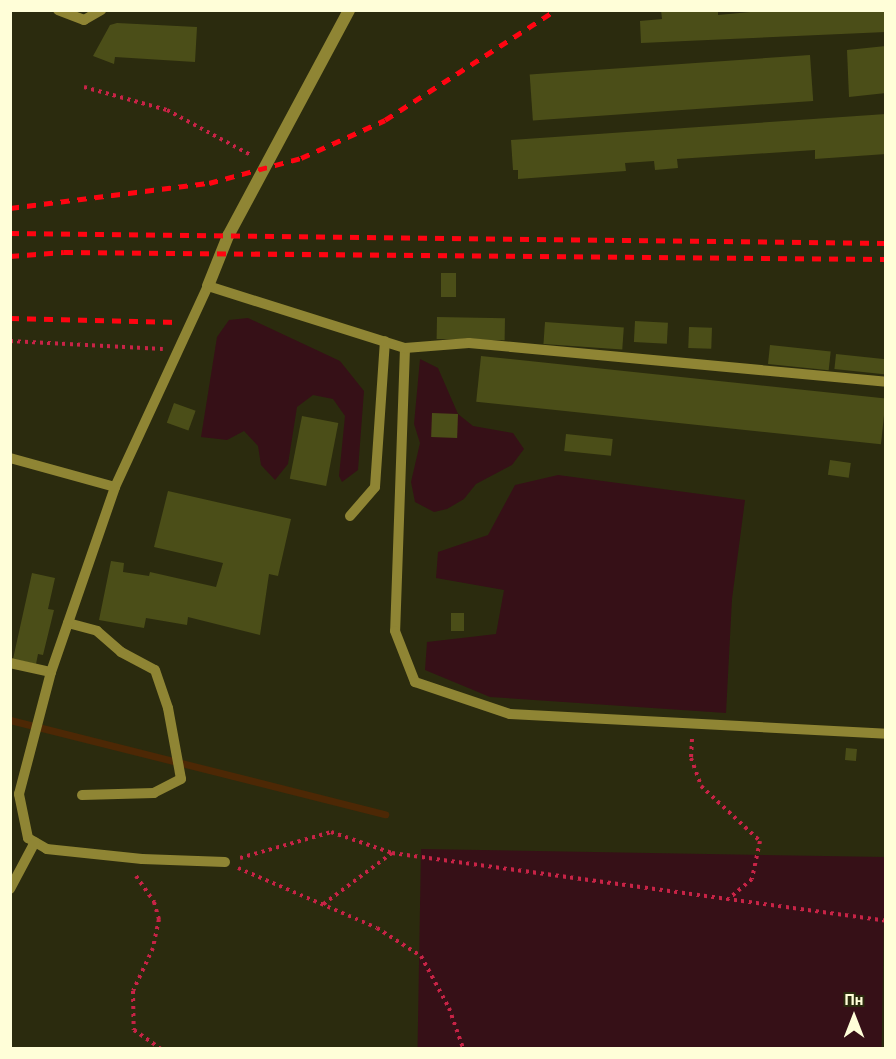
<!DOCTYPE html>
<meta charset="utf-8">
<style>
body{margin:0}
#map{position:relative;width:896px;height:1059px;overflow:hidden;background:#2b2b0e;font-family:"PT Sans",sans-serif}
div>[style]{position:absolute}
.green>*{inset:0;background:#361017;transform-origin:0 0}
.stream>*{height:7px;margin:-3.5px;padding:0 3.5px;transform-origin:3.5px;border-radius:3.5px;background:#4d2805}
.building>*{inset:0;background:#4b4e18;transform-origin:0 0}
.path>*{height:4px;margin-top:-2px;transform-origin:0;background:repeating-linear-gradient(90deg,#c82346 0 3px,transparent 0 7.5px)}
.lane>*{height:10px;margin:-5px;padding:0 5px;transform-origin:5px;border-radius:5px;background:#8f8534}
.street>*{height:12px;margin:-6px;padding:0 6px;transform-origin:6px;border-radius:6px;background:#8f8534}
.rail>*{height:4.5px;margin-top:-2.25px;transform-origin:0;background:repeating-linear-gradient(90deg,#ff0411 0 9px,transparent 0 17px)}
span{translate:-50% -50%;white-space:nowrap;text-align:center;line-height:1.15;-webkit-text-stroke:5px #2b2b0e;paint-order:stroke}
.frame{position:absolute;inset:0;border:12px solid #fffed8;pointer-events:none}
.north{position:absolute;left:824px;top:987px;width:60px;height:60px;-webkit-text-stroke:4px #2b2b0e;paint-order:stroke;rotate:0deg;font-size:16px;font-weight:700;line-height:24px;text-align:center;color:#fffed8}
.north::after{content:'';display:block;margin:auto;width:21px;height:27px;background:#fffed8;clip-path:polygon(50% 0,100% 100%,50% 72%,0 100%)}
</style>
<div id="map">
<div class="green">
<i style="clip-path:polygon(248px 318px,340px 361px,364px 391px,358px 470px,342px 482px,339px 476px,345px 416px,333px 399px,313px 395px,297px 407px,288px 464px,275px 480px,261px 465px,258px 446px,244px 431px,227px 440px,201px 437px,217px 337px,229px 320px)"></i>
<i style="clip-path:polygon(420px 359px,438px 368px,458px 414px,473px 426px,513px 433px,524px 449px,512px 465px,476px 484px,464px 499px,447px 509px,434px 512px,415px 502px,411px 482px,420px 443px,414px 424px)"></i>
<i style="clip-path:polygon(558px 475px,745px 500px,732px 599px,726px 713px,490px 697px,425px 670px,427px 642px,496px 634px,504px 590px,436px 578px,438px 552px,488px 535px,515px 485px)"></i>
<i style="left:421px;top:849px;width:464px;height:200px;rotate:1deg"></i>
</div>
<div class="stream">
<i style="left:10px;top:720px;width:387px;rotate:14.1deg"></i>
</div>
<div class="building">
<i style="clip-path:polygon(661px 10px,718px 10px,718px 15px,772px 10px,886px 11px,886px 32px,641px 43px,640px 21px,662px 19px)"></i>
<i style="clip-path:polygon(117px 23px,197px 27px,195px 62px,115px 57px,114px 64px,93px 56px,110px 25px)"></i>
<i style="clip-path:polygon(886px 46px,886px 93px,849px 97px,847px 50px)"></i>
<i style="left:810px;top:55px;width:46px;height:281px;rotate:86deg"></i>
<i style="clip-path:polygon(886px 114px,886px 154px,815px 159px,815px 150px,677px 159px,678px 168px,655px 170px,654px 161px,625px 163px,626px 171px,518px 179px,518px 170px,513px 170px,511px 140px)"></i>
<i style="left:441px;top:273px;width:15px;height:24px"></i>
<i style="left:437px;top:317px;width:68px;height:22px;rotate:1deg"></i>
<i style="left:635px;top:321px;width:33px;height:21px;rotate:3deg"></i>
<i style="left:545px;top:322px;width:79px;height:22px;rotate:4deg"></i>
<i style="left:689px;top:327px;width:23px;height:21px;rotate:2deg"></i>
<i style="left:770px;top:345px;width:61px;height:19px;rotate:6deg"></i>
<i style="left:836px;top:354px;width:50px;height:15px;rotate:6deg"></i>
<i style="left:481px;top:356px;width:407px;height:46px;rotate:6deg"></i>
<i style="left:174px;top:403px;width:23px;height:21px;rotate:20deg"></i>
<i style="left:432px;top:413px;width:26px;height:24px;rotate:2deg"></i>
<i style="left:302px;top:416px;width:37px;height:64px;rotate:11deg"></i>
<i style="left:566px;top:434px;width:47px;height:17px;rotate:6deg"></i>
<i style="left:830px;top:460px;width:21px;height:15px;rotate:8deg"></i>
<i style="clip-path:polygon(168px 491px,291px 519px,278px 576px,269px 574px,260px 635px,188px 617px,187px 625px,146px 618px,144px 628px,99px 620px,111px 561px,124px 563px,123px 572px,149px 576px,150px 572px,216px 587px,223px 563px,154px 547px)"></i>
<i style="clip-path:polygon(32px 573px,55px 578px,48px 609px,54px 610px,43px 655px,38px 654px,36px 664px,13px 659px)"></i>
<i style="left:451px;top:613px;width:13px;height:18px"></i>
<i style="left:846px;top:748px;width:11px;height:12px;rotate:5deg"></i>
</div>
<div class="path">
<i style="left:84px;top:87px;width:86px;rotate:15.5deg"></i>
<i style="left:167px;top:110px;width:95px;rotate:28.2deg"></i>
<i style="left:10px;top:341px;width:153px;rotate:3deg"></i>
<i style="left:692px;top:739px;width:19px;rotate:93deg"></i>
<i style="left:691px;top:758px;width:30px;rotate:70deg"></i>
<i style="left:701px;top:786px;width:81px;rotate:43deg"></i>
<i style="left:760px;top:841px;width:39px;rotate:102deg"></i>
<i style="left:752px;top:879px;width:31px;rotate:140deg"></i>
<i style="left:392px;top:853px;width:499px;rotate:7.8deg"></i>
<i style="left:240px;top:858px;width:95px;rotate:-15.9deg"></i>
<i style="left:331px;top:832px;width:65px;rotate:19deg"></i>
<i style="left:392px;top:853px;width:89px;rotate:143.3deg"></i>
<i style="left:238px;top:868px;width:151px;rotate:23.3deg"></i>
<i style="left:377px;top:928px;width:52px;rotate:32.5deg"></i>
<i style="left:421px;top:956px;width:59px;rotate:61.7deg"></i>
<i style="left:449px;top:1008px;width:42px;rotate:70.7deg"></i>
<i style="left:136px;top:876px;width:32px;rotate:55deg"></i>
<i style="left:154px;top:902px;width:18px;rotate:74deg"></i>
<i style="left:159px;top:919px;width:30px;rotate:102deg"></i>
<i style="left:153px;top:948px;width:47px;rotate:114.9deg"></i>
<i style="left:133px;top:991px;width:39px;rotate:89deg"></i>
<i style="left:134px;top:1030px;width:32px;rotate:35deg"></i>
</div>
<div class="lane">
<i style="left:58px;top:10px;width:28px;rotate:21deg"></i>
<i style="left:84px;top:20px;width:20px;rotate:-30deg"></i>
<i style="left:405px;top:348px;width:283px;rotate:92deg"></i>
<i style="left:395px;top:631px;width:55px;rotate:68.6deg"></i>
<i style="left:415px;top:682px;width:100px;rotate:18.6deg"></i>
<i style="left:510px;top:714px;width:377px;rotate:3deg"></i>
<i style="left:10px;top:458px;width:109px;rotate:15.4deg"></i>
<i style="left:350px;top:516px;width:38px;rotate:-49deg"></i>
<i style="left:375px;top:487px;width:146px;rotate:-86.1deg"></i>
<i style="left:68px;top:623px;width:30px;rotate:15deg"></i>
<i style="left:97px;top:631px;width:32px;rotate:41deg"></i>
<i style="left:121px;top:652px;width:38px;rotate:28deg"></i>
<i style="left:155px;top:670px;width:40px;rotate:71.1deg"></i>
<i style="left:168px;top:708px;width:72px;rotate:79.6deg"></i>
<i style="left:181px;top:779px;width:30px;rotate:153deg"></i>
<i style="left:154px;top:793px;width:72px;rotate:178.4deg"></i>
<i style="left:10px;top:663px;width:42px;rotate:12.4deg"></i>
<i style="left:225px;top:862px;width:83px;rotate:-177.9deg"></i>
<i style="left:142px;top:859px;width:96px;rotate:-174deg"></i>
<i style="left:47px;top:849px;width:22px;rotate:-150deg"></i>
<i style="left:28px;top:838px;width:45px;rotate:-101.6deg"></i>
<i style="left:19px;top:794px;width:126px;rotate:-75.3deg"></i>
<i style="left:51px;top:672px;width:196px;rotate:-70.9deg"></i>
<i style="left:115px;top:487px;width:221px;rotate:-65.2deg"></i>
<i style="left:208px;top:286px;width:207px;rotate:17.5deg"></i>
<i style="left:405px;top:348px;width:64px;rotate:-4.5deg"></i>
<i style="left:469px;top:343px;width:419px;rotate:5.3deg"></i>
<i style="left:10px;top:889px;width:53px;rotate:-62deg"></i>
</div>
<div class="street">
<i style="left:208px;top:286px;width:54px;rotate:-68.2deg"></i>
<i style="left:228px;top:236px;width:256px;rotate:-61.8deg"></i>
</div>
<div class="rail">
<i style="left:10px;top:208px;width:201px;rotate:-7.2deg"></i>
<i style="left:209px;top:183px;width:95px;rotate:-15.2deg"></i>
<i style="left:301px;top:158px;width:92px;rotate:-24.3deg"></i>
<i style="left:385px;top:120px;width:203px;rotate:-32.8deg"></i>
<i style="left:10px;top:233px;width:876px;rotate:0.65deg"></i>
<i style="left:10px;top:256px;width:54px;rotate:-4.2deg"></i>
<i style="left:64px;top:252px;width:822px;rotate:0.49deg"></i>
<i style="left:10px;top:318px;width:168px;rotate:1.4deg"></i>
</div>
<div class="frame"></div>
<div class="north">Пн</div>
</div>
